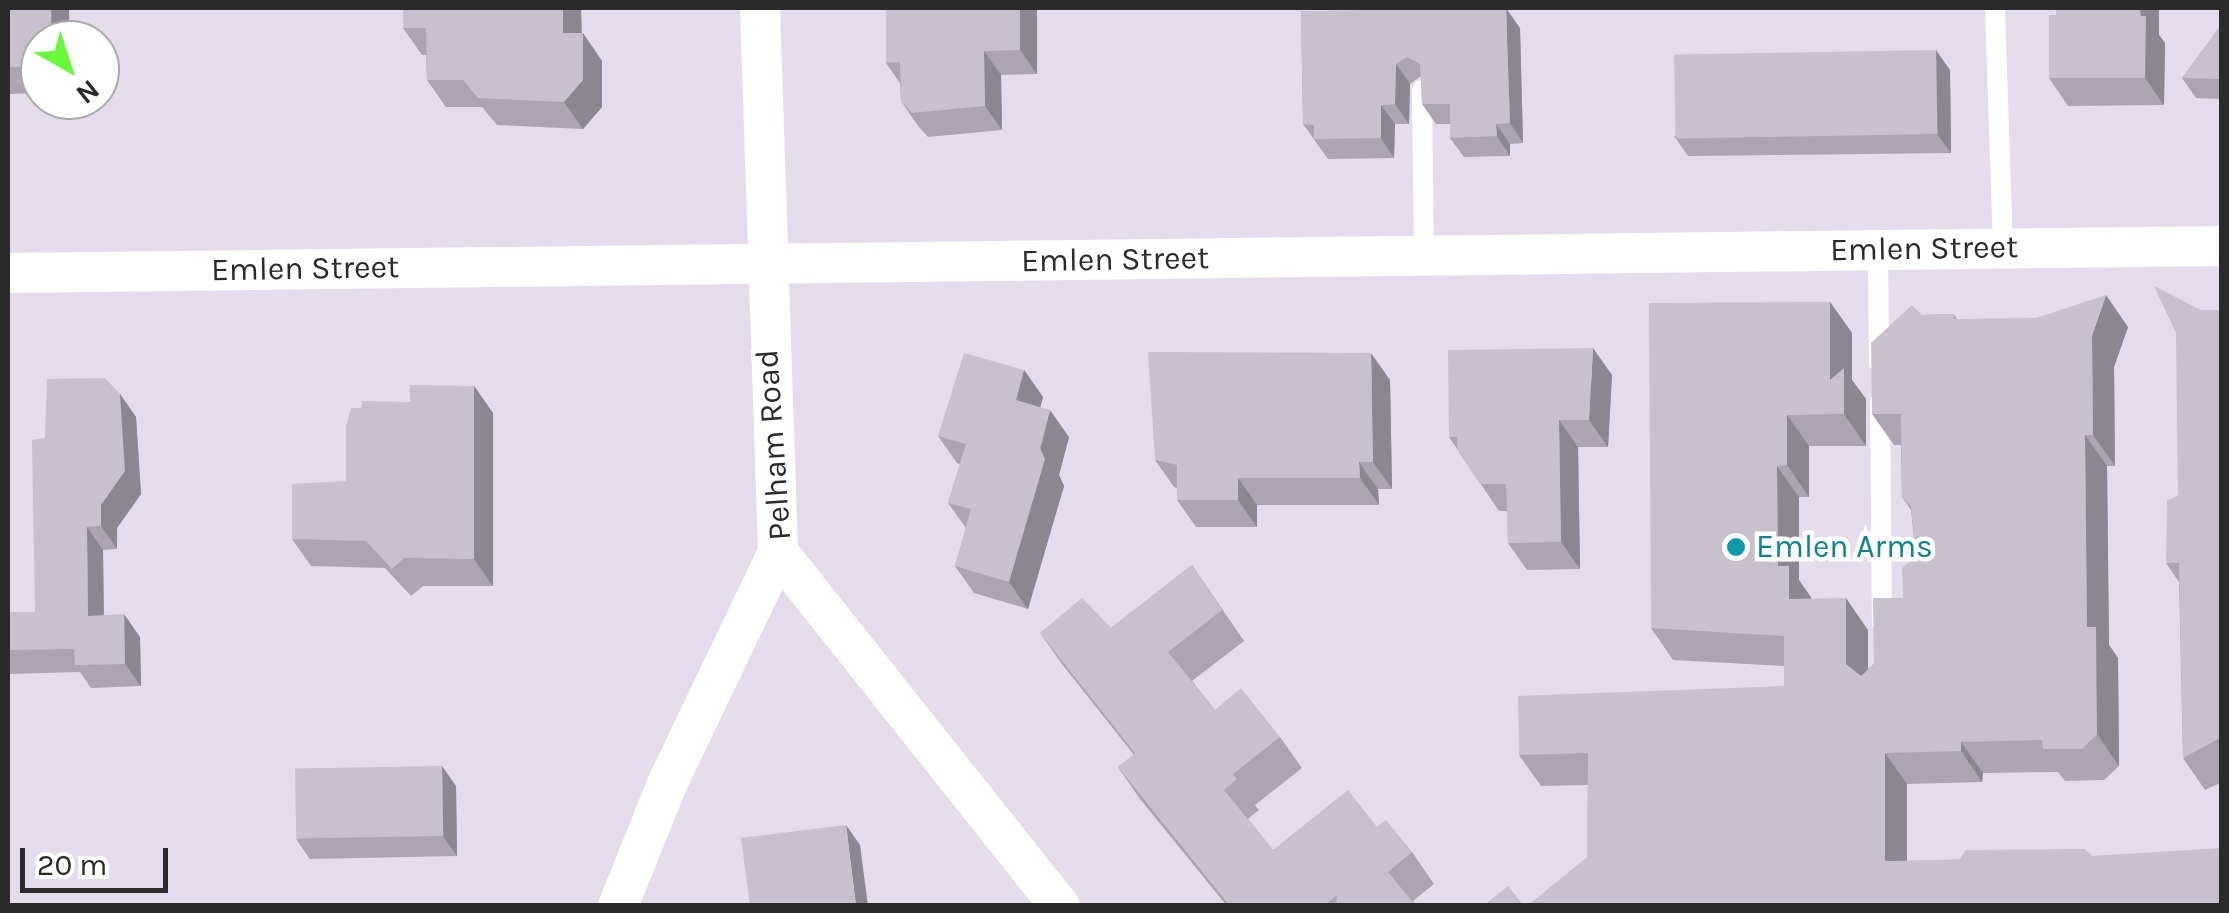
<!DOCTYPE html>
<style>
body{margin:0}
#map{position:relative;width:2229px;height:913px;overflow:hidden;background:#e4dbec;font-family:Karla,sans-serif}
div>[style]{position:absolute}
.lane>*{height:20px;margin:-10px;padding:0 10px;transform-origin:10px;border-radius:10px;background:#fff}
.street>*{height:40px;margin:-20px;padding:0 20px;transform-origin:20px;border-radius:20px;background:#fff}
.wall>*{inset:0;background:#aca5b1}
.shaded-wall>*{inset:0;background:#8c8690;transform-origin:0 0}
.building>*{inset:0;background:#c8c0ce;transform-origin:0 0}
.dots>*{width:28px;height:28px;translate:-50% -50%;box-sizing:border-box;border:5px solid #fff;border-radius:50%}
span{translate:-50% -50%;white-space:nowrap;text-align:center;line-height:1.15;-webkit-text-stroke:9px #fff;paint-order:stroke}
.street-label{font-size:32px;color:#2a2a2a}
.culture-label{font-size:32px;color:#0d838f}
.left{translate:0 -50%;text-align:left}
.frame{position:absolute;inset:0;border:10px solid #2a2a2a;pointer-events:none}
.north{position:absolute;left:20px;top:20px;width:100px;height:100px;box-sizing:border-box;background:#fff;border:2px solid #aaa;border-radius:50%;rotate:141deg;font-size:28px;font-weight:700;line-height:40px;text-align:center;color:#2a2a2a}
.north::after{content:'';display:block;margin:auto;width:35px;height:45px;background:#69f83c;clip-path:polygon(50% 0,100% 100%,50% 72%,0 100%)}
.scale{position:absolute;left:20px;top:848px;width:148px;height:45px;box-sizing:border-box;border:5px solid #2a2a2a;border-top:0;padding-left:12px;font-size:30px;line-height:35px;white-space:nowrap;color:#2a2a2a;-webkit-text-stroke:8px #fff;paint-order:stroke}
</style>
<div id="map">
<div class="lane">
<i style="left:1995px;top:8px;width:240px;rotate:88.1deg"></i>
<i style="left:1422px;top:90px;width:165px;rotate:89.3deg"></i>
<i style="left:1878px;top:250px;width:113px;rotate:89.5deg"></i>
<i style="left:1880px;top:402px;width:221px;rotate:89.5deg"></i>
</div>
<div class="street">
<i style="left:760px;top:8px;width:544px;rotate:88.1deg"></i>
<i style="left:778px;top:552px;width:453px;rotate:51.5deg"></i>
<i style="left:8px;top:273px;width:2214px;rotate:-0.7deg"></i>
<i style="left:618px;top:906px;width:131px;rotate:-68.1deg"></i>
<i style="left:667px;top:784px;width:257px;rotate:-64.4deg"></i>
</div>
<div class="wall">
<i style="clip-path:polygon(8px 8px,69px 8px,70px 40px,40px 40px,40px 93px,8px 94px)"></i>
<i style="clip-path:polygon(403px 8px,581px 8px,582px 33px,602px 61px,602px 107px,583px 129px,497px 125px,482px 107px,446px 107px,427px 80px,426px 55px,422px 55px,403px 28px)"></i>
<i style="clip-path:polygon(886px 8px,1037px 8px,1037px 74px,1001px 75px,1002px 130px,928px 137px,918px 126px,901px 101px,900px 83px,886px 63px)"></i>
<i style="clip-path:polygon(1301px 11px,1520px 28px,1523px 143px,1510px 144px,1510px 156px,1464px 157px,1450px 138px,1450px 124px,1436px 124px,1422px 104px,1421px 76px,1410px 84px,1409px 124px,1395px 124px,1394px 158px,1328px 159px,1303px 124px)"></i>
<i style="clip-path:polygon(2222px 24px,2222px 99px,2196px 98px,2182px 78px)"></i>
<i style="clip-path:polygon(2159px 35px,2165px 43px,2164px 105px,2068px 106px,2049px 78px)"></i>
<i style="clip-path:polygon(1950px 70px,1951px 153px,1688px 156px,1674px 136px)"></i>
<i style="clip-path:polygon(1830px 302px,1852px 333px,1852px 380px,1866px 399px,1866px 446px,1809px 446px,1809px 497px,1799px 497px,1799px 580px,1811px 599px,1868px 630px,1868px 669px,1874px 664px,1903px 598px,1916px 556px,1911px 510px,1902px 497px,1901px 445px,1894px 445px,1872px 414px,1922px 315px,1954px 314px,1957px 319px,2128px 327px,2114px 367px,2115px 466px,2107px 466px,2109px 645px,2118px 658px,2119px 766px,2104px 780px,2065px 781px,2058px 772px,1983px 773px,1982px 782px,1907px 784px,1907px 861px,2092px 856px,2222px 906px,1587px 857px,1588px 785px,1541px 786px,1519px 755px,1784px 686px,1784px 666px,1673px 660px,1651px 628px)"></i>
<i style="clip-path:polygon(2201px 310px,2222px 310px,2222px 782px,2205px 790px,2183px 758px,2179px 582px,2166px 563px,2178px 495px)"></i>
<i style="clip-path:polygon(1024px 370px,1043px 397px,1040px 407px,1069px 437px,1059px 475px,1064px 486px,1028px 609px,974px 593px,955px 566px,966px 528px,948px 503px,960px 464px,957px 463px,938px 436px)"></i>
<i style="clip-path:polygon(1612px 375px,1608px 447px,1578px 447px,1580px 569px,1527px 570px,1508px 543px,1507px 511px,1499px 511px,1449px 437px)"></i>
<i style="clip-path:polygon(1390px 380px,1392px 489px,1378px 489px,1379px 505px,1257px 505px,1257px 527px,1196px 527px,1177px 500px,1177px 488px,1174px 487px,1155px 460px)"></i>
<i style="clip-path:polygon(474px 386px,493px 413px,493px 586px,423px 586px,411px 596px,385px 568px,311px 566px,292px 539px,346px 481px,362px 408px,410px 402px)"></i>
<i style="clip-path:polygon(120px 394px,136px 417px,141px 494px,117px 528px,117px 549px,103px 550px,104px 615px,140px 637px,141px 686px,91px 688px,80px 672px,8px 674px,8px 612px,35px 612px)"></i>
<i style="clip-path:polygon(1192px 565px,1244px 641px,1192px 681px,1215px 710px,1280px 737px,1302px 768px,1255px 805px,1259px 810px,1248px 819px,1273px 850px,1377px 827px,1412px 852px,1434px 884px,1413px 901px,1416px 906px,1227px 906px,1140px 799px,1118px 767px,1134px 755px,1062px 664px,1040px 633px,1111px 628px)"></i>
<i style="clip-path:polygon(456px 786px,457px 856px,310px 859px,296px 839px)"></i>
</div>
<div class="shaded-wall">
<i style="left:51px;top:8px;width:18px;height:32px"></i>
<i style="clip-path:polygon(563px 8px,581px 8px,582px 60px,563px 33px)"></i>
<i style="clip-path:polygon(1020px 8px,1037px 8px,1037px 74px,1020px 50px)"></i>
<i style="clip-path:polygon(1506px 8px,1520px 28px,1523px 143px,1510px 123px)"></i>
<i style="clip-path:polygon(2140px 8px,2159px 8px,2159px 35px,2165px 43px,2164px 105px,2145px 78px)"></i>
<i style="clip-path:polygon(583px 33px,602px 61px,602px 107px,583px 129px,564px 102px)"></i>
<i style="clip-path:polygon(1936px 50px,1950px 70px,1951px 153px,1937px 134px)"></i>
<i style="clip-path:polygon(984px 51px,1001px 75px,1002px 130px,985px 106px)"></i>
<i style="clip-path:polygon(1396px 64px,1410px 84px,1409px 124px,1395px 104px)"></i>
<i style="clip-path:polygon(1381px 105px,1395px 124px,1394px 158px,1381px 138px)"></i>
<i style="clip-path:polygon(1496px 124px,1510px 144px,1510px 156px,1497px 136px)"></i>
<i style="clip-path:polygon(2106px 295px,2128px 327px,2114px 367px,2115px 466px,2093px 435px,2092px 336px)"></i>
<i style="clip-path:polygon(1830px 302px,1852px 333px,1852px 380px,1866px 399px,1866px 446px,1844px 414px,1830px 380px)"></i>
<i style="clip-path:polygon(1593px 348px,1612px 375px,1608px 447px,1589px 420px)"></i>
<i style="clip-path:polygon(1371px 353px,1390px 380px,1392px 489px,1373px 462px)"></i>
<i style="clip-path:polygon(1024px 370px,1043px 397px,1035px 427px,1016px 400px)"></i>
<i style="clip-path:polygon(474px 386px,493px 413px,493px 586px,474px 559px)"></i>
<i style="clip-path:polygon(120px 394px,136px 417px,141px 494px,117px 528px,117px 549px,101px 526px,101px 505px)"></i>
<i style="clip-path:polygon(1050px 410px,1069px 437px,1059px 475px,1064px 486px,1028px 609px,1009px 582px)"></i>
<i style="clip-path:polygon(1787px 415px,1809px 446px,1809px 497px,1787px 465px)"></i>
<i style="clip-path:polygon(1559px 420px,1578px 447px,1580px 569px,1561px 542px)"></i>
<i style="clip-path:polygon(2085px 435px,2107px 466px,2109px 645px,2118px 658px,2119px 766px,2097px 734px,2087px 627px)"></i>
<i style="clip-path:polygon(1359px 462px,1378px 489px,1379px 505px,1360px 478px)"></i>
<i style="clip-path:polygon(1777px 466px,1799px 497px,1799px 580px,1811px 597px,1811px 630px,1789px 599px,1778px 566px)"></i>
<i style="clip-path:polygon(1238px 478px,1257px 505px,1257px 527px,1238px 500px)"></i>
<i style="clip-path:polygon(87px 527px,103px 550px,104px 639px,88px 616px)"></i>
<i style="clip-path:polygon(1846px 598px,1868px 630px,1868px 695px,1846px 664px)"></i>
<i style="clip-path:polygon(124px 614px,140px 637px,141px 686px,125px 664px)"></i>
<i style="clip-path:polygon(1961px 742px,1983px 773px,1982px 782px,1961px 751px)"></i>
<i style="clip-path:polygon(1885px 753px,1907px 784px,1907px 893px,1885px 861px)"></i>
<i style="clip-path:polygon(442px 766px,456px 786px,457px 856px,443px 836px)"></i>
<i style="clip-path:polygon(846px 825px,860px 845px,868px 906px,856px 906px)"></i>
</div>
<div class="building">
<i style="clip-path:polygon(8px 8px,51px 8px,52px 40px,40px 40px,40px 66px,8px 67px)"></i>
<i style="clip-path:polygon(403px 8px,563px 8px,563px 33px,583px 33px,583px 80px,564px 102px,478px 98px,463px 80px,427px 80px,426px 28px,403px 28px)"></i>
<i style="clip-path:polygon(886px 8px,1020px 8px,1020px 50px,984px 51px,985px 106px,912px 113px,901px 101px,900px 62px,886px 63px)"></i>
<i style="clip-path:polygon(1506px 8px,1510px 123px,1496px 124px,1497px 136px,1450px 138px,1450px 104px,1422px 104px,1420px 64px,1407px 57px,1396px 64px,1395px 104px,1381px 105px,1381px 138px,1314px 139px,1314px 125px,1303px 124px,1301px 11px)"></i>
<i style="clip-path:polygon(2056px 8px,2140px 8px,2140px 16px,2146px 16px,2145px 78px,2049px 78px,2049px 15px,2056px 15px)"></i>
<i style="clip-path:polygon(2222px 24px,2222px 79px,2182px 78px)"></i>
<i style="left:1936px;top:50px;width:84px;height:262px;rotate:89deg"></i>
<i style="clip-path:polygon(2154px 286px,2201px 310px,2222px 310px,2222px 737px,2183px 758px,2179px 563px,2166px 563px,2167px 501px,2178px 495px,2176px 333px)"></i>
<i style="clip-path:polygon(2106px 295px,2092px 336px,2093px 435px,2085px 435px,2087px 627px,2096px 627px,2097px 734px,2082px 749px,2043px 749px,2042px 740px,1961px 742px,1961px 751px,1885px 753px,1885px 861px,1959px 860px,1966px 850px,2085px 849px,2092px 856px,2222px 848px,2222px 906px,1527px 906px,1587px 857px,1588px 753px,1519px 755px,1518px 696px,1784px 686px,1784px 636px,1651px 628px,1649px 303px,1830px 302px,1830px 380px,1844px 368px,1844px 414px,1787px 415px,1787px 465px,1777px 466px,1778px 566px,1789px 566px,1789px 599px,1846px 598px,1846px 664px,1861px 676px,1874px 664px,1873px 598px,1903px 598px,1902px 568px,1916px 556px,1911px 506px,1902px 497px,1901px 414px,1872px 414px,1871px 343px,1912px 305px,1922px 315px,1954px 314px,1954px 319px,2036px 318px)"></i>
<i style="clip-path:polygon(1593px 348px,1589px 420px,1559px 420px,1561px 542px,1508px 543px,1506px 484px,1480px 484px,1458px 451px,1457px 437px,1449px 437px,1448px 350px)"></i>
<i style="clip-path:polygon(1148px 352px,1371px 353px,1373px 462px,1359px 462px,1360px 478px,1238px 478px,1238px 500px,1177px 500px,1177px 465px,1155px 460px)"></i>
<i style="clip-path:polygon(964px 353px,1024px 370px,1016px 400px,1050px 410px,1040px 448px,1045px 459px,1009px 582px,955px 566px,971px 509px,948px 503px,966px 444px,938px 436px)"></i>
<i style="clip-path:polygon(105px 378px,120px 394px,125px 471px,101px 505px,101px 526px,87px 527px,88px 616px,124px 614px,125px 664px,75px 665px,74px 649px,8px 650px,8px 612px,35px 612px,32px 440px,45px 438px,47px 379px)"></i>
<i style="clip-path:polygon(410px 385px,474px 386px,474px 559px,404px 558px,392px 569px,366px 541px,292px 539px,292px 484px,346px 481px,346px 426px,351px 408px,362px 408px,362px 401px,410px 402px)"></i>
<i style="clip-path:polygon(1192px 565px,1222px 610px,1168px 652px,1215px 710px,1241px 688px,1280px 737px,1233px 774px,1237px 779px,1224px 790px,1273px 850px,1348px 790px,1377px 827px,1386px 820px,1412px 852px,1388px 872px,1416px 906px,1336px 906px,1337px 895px,1324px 906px,1230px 906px,1118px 767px,1135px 753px,1040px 633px,1082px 598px,1111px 628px)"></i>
<i style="left:442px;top:766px;width:70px;height:147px;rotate:89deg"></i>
<i style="clip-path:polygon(846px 825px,856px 906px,750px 906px,741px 838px)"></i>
<i style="clip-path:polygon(1508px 886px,1524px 906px,1483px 906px)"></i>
</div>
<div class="dots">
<i style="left:1736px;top:547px;background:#0f9aa8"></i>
</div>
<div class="street-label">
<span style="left:1924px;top:249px;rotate:-1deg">Emlen Street</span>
<span style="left:1115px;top:260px;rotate:-1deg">Emlen Street</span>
<span style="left:305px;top:269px;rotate:-1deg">Emlen Street</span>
<span style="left:774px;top:445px;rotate:-94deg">Pelham Road</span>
</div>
<div class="culture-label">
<span class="left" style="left:1756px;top:547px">Emlen Arms</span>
</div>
<div class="frame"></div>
<div class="north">N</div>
<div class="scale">20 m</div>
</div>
